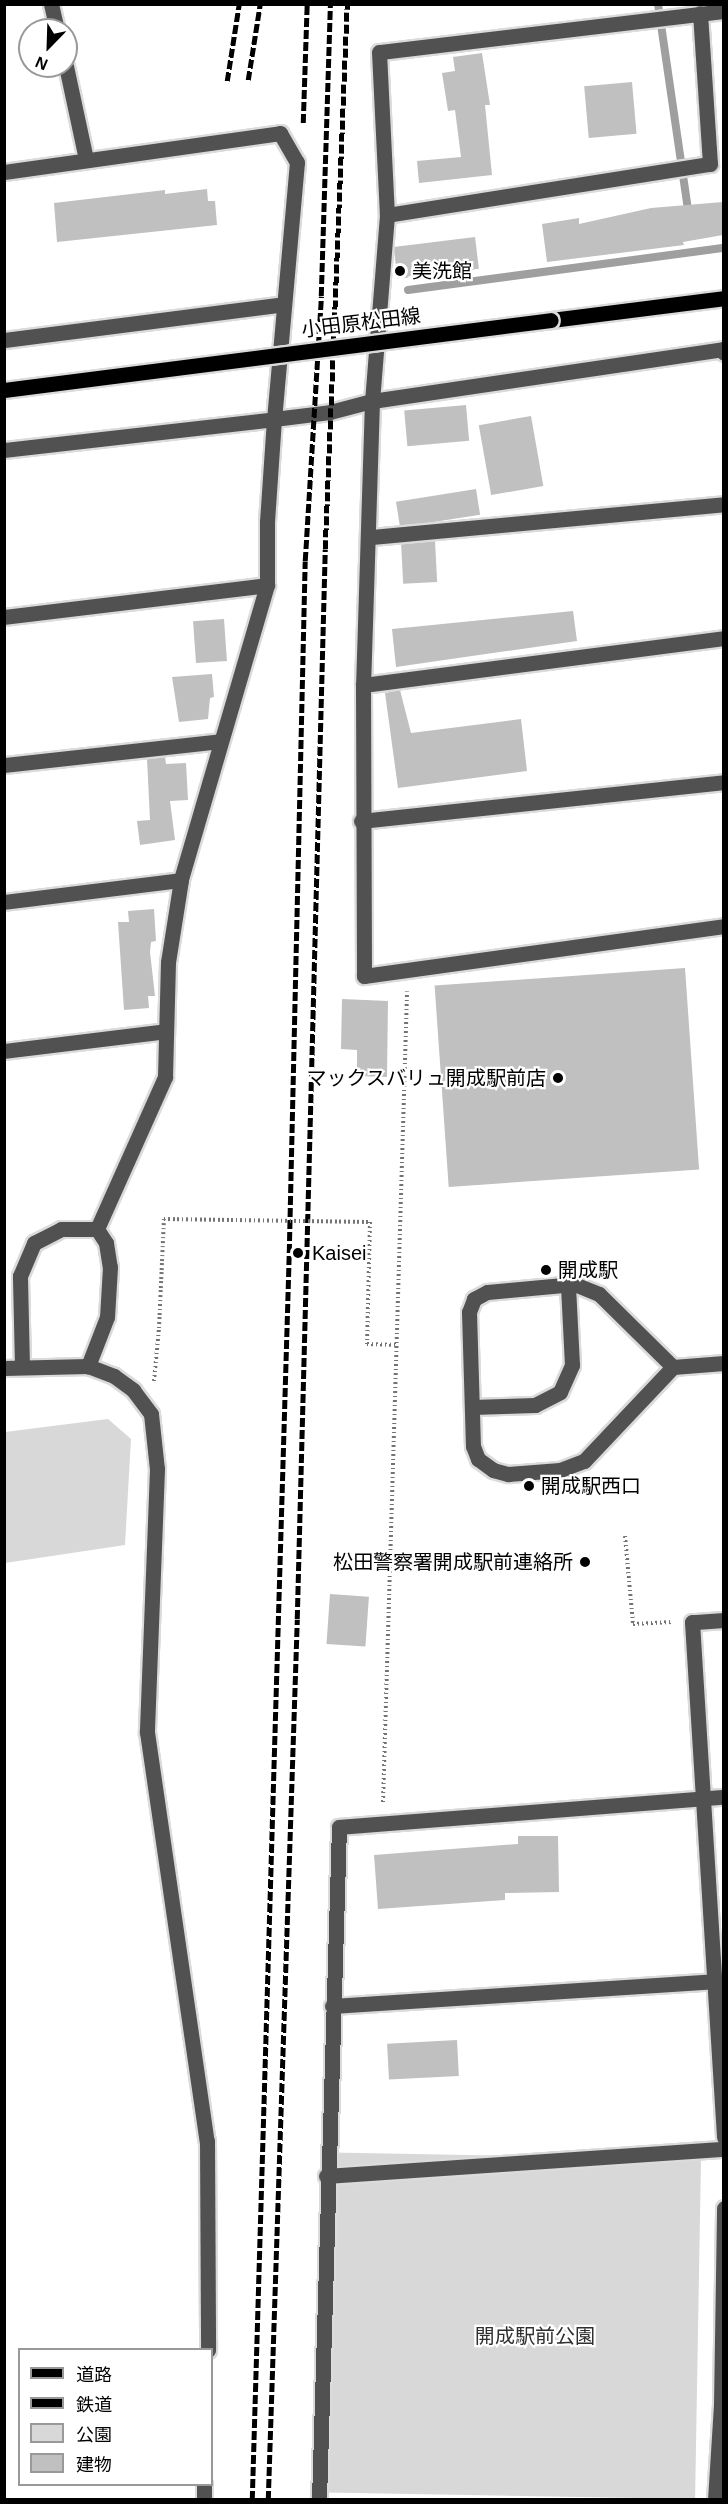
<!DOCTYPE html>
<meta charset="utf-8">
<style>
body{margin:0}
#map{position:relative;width:728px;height:2504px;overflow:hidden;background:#fff;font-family:Helvetica,"Noto Sans JP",sans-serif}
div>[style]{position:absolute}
.green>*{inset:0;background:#d8d8d8;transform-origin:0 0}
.stream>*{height:8px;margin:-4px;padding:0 4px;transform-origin:4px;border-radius:4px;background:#9f9f9f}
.building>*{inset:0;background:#c0c0c0;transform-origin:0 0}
.path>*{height:4px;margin-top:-2px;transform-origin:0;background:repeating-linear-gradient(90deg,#737373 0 1.5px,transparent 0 4.5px)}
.roads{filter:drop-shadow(2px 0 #dbdbdb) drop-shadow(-2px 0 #dbdbdb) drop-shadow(0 2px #dbdbdb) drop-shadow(0 -2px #dbdbdb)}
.minor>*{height:15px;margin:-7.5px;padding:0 7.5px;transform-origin:7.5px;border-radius:7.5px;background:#515151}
.major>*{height:15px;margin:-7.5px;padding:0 7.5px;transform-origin:7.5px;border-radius:7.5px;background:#000}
.rail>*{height:4.5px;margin-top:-2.25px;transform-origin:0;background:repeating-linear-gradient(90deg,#000 0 9px,transparent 0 12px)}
.path-bridge>*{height:4px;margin-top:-2px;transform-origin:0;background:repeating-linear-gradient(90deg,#737373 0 1.5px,transparent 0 4.5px)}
.bridges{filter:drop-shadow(2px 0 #dbdbdb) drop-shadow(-2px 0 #dbdbdb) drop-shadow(0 2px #dbdbdb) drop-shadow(0 -2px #dbdbdb)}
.major-bridge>*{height:15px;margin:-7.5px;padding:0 7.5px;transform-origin:7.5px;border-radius:7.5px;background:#000}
.dots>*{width:16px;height:16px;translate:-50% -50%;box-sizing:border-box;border:3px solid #fff;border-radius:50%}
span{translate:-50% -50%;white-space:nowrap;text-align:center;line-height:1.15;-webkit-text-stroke:4.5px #fff;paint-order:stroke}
.poi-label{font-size:20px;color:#000}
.left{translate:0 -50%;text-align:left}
.right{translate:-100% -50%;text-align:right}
.street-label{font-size:20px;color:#000}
.park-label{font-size:20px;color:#2f2f2f}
.frame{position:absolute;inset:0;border:6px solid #000;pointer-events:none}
.legend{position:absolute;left:18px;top:2348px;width:195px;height:138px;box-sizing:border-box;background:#fff;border:2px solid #999;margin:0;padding:8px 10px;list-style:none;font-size:18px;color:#000}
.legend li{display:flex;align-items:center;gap:12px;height:30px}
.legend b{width:30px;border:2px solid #999}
.north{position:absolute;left:18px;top:18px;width:60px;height:60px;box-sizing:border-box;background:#fff;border:2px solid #999;border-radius:50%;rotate:203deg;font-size:16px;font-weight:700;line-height:24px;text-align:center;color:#000}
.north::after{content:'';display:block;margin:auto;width:21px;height:27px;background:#000;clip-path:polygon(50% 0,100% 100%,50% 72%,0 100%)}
</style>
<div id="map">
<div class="green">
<i style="clip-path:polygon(108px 1419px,131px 1439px,125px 1545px,5px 1563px,5px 1432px)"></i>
<i style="left:701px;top:2159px;width:340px;height:370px;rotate:91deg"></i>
</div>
<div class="stream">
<i style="left:658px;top:4px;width:214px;rotate:81.7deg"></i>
<i style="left:408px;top:290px;width:319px;rotate:-7.6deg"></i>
</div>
<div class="building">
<i style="clip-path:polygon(482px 53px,490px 105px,485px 105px,492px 175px,419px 183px,417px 161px,461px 157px,455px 110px,448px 111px,442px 73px,455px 71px,453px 57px)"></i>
<i style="left:632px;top:82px;width:52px;height:48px;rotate:85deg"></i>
<i style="clip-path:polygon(207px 189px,208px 201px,215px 201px,217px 225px,57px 242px,54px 203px,165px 190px,165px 194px)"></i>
<i style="clip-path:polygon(723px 202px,723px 235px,683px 242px,684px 245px,547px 262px,542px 224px,579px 218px,579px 224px,651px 208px)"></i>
<i style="left:475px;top:237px;width:32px;height:82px;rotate:83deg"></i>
<i style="left:466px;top:405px;width:36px;height:62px;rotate:85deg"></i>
<i style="left:531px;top:416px;width:71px;height:53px;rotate:80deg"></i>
<i style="left:476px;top:489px;width:26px;height:81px;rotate:81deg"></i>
<i style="left:435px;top:541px;width:41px;height:34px;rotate:87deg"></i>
<i style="clip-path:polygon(573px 611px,577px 641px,396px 667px,392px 629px)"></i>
<i style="left:224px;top:619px;width:42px;height:31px;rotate:86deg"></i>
<i style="clip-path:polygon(212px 674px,214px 697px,210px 698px,208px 719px,179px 722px,172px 677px)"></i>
<i style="clip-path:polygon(400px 690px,411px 733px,521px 719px,527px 771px,398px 788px,385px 693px)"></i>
<i style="clip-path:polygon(165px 757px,166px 764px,186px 763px,188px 800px,170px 801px,175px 840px,140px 845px,137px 821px,150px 820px,147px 759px)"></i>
<i style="clip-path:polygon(154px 909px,156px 941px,151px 942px,150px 952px,155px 996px,148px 996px,149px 1008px,124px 1010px,118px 922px,129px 922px,128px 911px)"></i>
<i style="left:685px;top:968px;width:202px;height:251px;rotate:86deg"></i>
<i style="clip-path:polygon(342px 999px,388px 1001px,387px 1077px,357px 1076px,357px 1050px,341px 1049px)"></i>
<i style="left:330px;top:1594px;width:39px;height:50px;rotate:4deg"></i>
<i style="clip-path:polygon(518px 1836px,558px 1836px,559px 1892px,505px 1893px,505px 1900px,378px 1909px,374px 1855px,518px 1844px)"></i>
<i style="left:457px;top:2040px;width:36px;height:70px;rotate:87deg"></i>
</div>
<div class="path">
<i style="left:367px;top:1344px;width:31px;rotate:2deg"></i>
<i style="left:154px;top:1381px;width:53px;rotate:-84.6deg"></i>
<i style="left:625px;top:1536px;width:88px;rotate:84.8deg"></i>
<i style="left:633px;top:1624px;width:39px;rotate:-3deg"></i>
<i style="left:383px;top:1802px;width:811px;rotate:-88.3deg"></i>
</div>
<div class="roads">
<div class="minor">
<i style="left:51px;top:4px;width:27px;rotate:77deg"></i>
<i style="left:724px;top:11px;width:347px;rotate:173.2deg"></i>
<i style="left:379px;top:52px;width:163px;rotate:87.2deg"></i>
<i style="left:387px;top:215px;width:187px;rotate:94.6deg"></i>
<i style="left:372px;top:401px;width:284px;rotate:91.8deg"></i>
<i style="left:363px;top:685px;width:291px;rotate:89.8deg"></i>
<i style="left:364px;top:976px;width:363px;rotate:-7.9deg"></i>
<i style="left:66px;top:66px;width:95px;rotate:77.9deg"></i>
<i style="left:4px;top:172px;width:279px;rotate:-8deg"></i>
<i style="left:280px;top:133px;width:34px;rotate:60deg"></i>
<i style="left:297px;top:162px;width:258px;rotate:95.1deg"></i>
<i style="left:274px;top:419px;width:56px;rotate:-7.1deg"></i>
<i style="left:330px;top:412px;width:43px;rotate:-14.7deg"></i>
<i style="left:372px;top:401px;width:355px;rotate:-8.4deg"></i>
<i style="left:723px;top:349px;width:4px;rotate:76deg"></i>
<i style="left:387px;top:215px;width:327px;rotate:-9deg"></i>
<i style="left:710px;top:164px;width:151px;rotate:-93.8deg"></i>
<i style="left:4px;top:340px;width:282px;rotate:-7.3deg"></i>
<i style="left:4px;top:450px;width:272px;rotate:-6.5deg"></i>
<i style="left:274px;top:419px;width:103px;rotate:93.9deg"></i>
<i style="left:267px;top:522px;width:63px;rotate:90deg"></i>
<i style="left:267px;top:585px;width:307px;rotate:106.3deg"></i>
<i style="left:181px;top:880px;width:83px;rotate:99deg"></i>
<i style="left:168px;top:962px;width:115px;rotate:91.5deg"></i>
<i style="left:165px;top:1077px;width:167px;rotate:114.1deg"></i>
<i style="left:371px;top:537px;width:355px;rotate:-5.3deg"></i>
<i style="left:4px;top:617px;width:265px;rotate:-6.9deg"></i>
<i style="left:363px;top:685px;width:364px;rotate:-7.4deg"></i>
<i style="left:4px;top:765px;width:217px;rotate:-6.3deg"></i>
<i style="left:361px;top:821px;width:365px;rotate:-6.1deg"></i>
<i style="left:4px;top:902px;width:178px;rotate:-7.1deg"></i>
<i style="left:4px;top:1051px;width:163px;rotate:-7deg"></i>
<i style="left:22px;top:1366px;width:90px;rotate:-91.3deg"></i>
<i style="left:20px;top:1276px;width:36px;rotate:-67deg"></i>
<i style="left:34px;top:1243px;width:30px;rotate:-27deg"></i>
<i style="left:61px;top:1229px;width:36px"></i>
<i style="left:97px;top:1229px;width:17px;rotate:57deg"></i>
<i style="left:106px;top:1243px;width:24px;rotate:81deg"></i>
<i style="left:110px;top:1267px;width:50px;rotate:93.4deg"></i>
<i style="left:107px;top:1317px;width:53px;rotate:111.2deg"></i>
<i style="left:673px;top:1367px;width:104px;rotate:-135.4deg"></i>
<i style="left:599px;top:1294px;width:27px;rotate:-158deg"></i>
<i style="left:574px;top:1284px;width:87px;rotate:174.7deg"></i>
<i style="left:487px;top:1292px;width:15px;rotate:152deg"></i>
<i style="left:474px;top:1299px;width:14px;rotate:111deg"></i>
<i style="left:469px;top:1312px;width:134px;rotate:88.3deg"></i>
<i style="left:473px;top:1446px;width:14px;rotate:69deg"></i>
<i style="left:478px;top:1459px;width:19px;rotate:36deg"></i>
<i style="left:493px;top:1470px;width:16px;rotate:15deg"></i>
<i style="left:508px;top:1474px;width:52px;rotate:-4.4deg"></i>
<i style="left:560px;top:1470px;width:26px;rotate:-21deg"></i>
<i style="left:584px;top:1461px;width:129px;rotate:-46.6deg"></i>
<i style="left:673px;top:1367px;width:51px;rotate:-4.5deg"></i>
<i style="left:4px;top:1368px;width:84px;rotate:-1.4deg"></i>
<i style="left:88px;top:1366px;width:28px;rotate:21deg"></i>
<i style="left:114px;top:1376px;width:24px;rotate:36deg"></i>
<i style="left:133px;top:1390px;width:30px;rotate:53deg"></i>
<i style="left:151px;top:1414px;width:55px;rotate:83.8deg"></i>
<i style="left:157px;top:1469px;width:263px;rotate:92.2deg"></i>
<i style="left:147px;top:1732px;width:413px;rotate:81.7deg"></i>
<i style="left:207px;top:2141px;width:209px;rotate:89.7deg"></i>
<i style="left:472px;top:1407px;width:63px;rotate:-1.8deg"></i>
<i style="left:535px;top:1405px;width:28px;rotate:-27deg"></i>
<i style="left:560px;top:1392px;width:30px;rotate:-66deg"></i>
<i style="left:572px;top:1365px;width:80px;rotate:-92.9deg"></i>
<i style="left:724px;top:1620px;width:32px;rotate:176deg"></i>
<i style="left:692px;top:1622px;width:516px;rotate:86.44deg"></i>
<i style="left:332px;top:2006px;width:383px;rotate:-3.7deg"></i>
<i style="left:326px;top:2176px;width:399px;rotate:-3.9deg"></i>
<i style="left:204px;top:2500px;width:16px;rotate:-90deg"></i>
<i style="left:319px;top:2500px;width:673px;rotate:-88.3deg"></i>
<i style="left:339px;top:1827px;width:386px;rotate:-4.5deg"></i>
<i style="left:715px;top:2500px;width:96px;rotate:-86.4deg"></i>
<i style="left:721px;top:2404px;width:196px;rotate:-89.1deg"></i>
</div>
<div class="major">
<i style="left:551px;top:320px;width:174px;rotate:-7.2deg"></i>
</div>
</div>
<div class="rail">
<i style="left:248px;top:80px;width:77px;rotate:-81deg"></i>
<i style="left:227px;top:81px;width:78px;rotate:-81.1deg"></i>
<i style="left:303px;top:123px;width:119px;rotate:-88.1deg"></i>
<i style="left:252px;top:2500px;width:1248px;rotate:-88.3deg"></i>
<i style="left:289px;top:1253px;width:692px;rotate:-88.68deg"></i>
<i style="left:305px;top:561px;width:265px;rotate:-86.5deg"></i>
<i style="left:321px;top:296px;width:292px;rotate:-88.2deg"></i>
<i style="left:268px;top:2500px;width:881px;rotate:-88.11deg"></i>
<i style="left:297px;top:1619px;width:1070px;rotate:-88.5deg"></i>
<i style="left:325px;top:549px;width:545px;rotate:-87.69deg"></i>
</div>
<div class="path-bridge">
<i style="left:159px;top:1328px;width:109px;rotate:-87.4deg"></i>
<i style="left:164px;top:1219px;width:206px;rotate:0.8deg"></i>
<i style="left:370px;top:1222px;width:122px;rotate:91.4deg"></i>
</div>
<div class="bridges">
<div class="major-bridge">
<i style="left:4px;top:390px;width:551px;rotate:-7.29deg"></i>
</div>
</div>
<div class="dots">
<i style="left:400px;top:271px;background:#000"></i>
<i style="left:558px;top:1078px;background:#000"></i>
<i style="left:298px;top:1253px;background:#000"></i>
<i style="left:546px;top:1270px;background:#000"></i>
<i style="left:529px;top:1486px;background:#000"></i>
<i style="left:585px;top:1562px;background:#000"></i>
</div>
<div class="poi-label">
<span class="left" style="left:412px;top:271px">美洗館</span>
<span class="right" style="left:546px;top:1078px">マックスバリュ開成駅前店</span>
<span class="left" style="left:312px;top:1253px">Kaisei</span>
<span class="left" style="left:558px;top:1270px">開成駅</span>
<span class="left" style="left:541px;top:1486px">開成駅西口</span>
<span class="right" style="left:573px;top:1562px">松田警察署開成駅前連絡所</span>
</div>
<div class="street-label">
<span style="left:361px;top:323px;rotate:-7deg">小田原松田線</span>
</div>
<div class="park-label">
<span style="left:535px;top:2336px">開成駅前公園</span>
</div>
<div class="frame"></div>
<ul class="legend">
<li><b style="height:8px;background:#000"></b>道路</li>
<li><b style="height:8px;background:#000"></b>鉄道</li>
<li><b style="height:16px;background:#d8d8d8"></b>公園</li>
<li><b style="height:16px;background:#c0c0c0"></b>建物</li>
</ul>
<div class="north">N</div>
</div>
